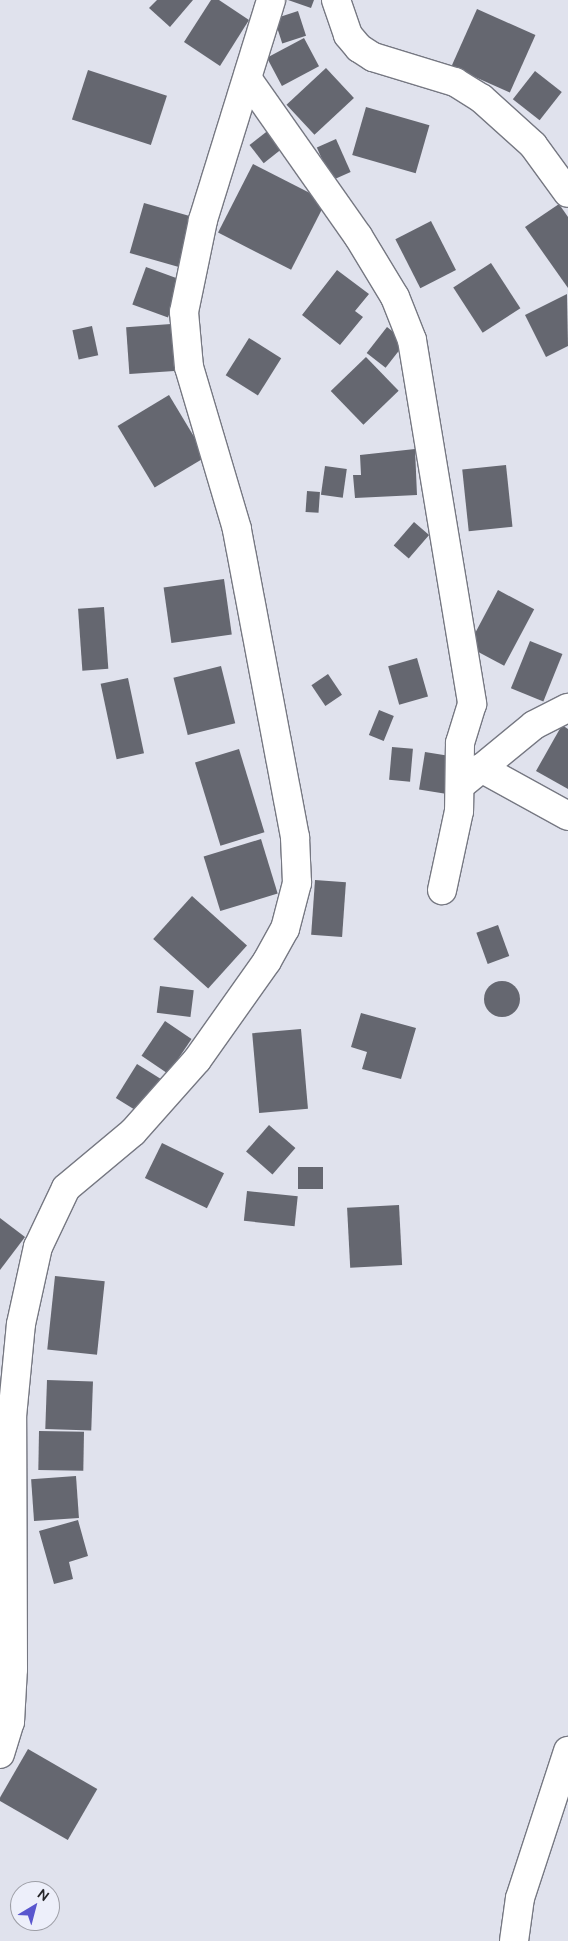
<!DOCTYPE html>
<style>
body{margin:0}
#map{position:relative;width:568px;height:1941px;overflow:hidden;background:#e0e2ed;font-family:Ubuntu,sans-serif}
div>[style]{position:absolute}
.building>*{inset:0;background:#656770;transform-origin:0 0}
.round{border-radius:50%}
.roads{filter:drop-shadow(1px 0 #767882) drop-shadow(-1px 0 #767882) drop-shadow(0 1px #767882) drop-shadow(0 -1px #767882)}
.street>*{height:28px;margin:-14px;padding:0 14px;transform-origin:14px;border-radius:14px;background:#fff}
.secondary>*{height:28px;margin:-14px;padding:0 14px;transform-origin:14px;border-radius:14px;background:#fff}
span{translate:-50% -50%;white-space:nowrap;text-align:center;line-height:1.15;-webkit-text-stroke:5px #edeffa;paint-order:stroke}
.north{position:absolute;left:10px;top:1881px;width:50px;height:50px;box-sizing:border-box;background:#edeffa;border:1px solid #9d9ea6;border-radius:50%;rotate:37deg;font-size:14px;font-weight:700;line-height:20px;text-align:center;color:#252529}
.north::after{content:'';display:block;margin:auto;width:18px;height:22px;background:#5956ce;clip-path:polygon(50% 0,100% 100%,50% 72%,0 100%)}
</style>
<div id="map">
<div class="building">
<i style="clip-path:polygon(157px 0,193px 0,170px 27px,149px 8px)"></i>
<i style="clip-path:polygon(211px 0,219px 0,249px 20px,220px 66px,184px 42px)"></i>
<i style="clip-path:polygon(288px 0,314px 0,311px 8px)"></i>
<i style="left:477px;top:9px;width:64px;height:63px;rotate:24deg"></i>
<i style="left:298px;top:11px;width:26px;height:25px;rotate:72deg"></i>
<i style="left:304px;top:38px;width:32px;height:42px;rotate:62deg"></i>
<i style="left:326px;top:68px;width:41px;height:54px;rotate:47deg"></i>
<i style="left:88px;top:70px;width:83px;height:52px;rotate:18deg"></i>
<i style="left:535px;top:71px;width:34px;height:36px;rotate:38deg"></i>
<i style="left:366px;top:107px;width:66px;height:50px;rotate:16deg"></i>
<i style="left:270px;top:129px;width:23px;height:26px;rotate:52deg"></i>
<i style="left:336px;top:139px;width:36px;height:21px;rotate:66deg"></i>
<i style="left:253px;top:164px;width:82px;height:77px;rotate:27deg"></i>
<i style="left:144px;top:203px;width:52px;height:52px;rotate:16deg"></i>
<i style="clip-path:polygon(559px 204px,568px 217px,568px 288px,525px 227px)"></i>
<i style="left:431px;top:221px;width:55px;height:40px;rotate:63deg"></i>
<i style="left:491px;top:263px;width:54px;height:45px;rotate:57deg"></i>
<i style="left:146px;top:267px;width:38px;height:40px;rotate:20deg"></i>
<i style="clip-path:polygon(337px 270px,369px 294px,355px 311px,363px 317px,340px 345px,302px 315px)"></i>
<i style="clip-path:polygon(567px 294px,568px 346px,546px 357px,525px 315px)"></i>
<i style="left:171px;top:324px;width:47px;height:45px;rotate:86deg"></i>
<i style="left:92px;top:326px;width:30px;height:20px;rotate:78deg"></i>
<i style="left:387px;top:327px;width:24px;height:33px;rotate:38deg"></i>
<i style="left:249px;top:338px;width:38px;height:44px;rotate:32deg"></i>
<i style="left:366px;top:357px;width:47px;height:49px;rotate:46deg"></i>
<i style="left:169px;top:395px;width:72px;height:60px;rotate:59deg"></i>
<i style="clip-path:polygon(415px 449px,417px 495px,355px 498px,353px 475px,361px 475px,360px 455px)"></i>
<i style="left:506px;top:465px;width:62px;height:44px;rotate:84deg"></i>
<i style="left:325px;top:466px;width:22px;height:29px;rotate:8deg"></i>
<i style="left:307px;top:491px;width:13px;height:21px;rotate:4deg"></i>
<i style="left:414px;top:522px;width:20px;height:31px;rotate:41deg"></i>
<i style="left:224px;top:579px;width:56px;height:61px;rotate:82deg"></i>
<i style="left:498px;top:590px;width:41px;height:64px;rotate:28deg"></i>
<i style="left:104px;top:607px;width:62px;height:26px;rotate:86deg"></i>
<i style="left:530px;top:641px;width:35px;height:51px;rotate:22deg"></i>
<i style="left:417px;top:658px;width:40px;height:30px;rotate:74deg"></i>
<i style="left:221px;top:666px;width:59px;height:49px;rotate:76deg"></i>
<i style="left:328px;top:674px;width:25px;height:20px;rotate:56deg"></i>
<i style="left:128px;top:678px;width:77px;height:28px;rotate:78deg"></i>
<i style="left:379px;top:710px;width:16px;height:27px;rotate:22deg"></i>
<i style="clip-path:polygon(562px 725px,568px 729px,568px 789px,536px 771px)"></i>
<i style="left:392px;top:747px;width:21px;height:33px;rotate:5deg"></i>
<i style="left:239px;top:749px;width:87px;height:46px;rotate:73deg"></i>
<i style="left:425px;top:752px;width:33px;height:38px;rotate:9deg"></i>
<i style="left:261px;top:839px;width:57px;height:60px;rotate:73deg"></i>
<i style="left:315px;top:880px;width:31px;height:55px;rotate:4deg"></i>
<i style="left:192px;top:896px;width:74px;height:58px;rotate:42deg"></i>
<i style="left:498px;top:925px;width:33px;height:23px;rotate:70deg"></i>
<i class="round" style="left:484px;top:981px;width:36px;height:36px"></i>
<i style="left:160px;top:986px;width:34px;height:27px;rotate:7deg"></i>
<i style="clip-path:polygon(361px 1013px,416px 1028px,401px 1079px,362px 1069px,367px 1052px,351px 1047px)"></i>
<i style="left:165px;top:1021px;width:32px;height:42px;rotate:34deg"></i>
<i style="left:301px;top:1029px;width:80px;height:49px;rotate:85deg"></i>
<i style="left:137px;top:1064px;width:31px;height:40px;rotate:32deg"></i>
<i style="left:269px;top:1125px;width:35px;height:35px;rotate:41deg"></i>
<i style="left:162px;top:1143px;width:69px;height:39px;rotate:26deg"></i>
<i style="left:298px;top:1167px;width:25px;height:22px"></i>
<i style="left:247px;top:1191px;width:51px;height:30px;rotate:6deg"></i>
<i style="left:399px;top:1205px;width:60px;height:52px;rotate:87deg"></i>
<i style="clip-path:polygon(0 1218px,25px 1237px,0 1270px)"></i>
<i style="left:55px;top:1276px;width:50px;height:74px;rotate:6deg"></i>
<i style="left:47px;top:1380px;width:46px;height:49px;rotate:2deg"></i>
<i style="left:39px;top:1431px;width:45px;height:39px;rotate:1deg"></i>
<i style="left:76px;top:1476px;width:42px;height:45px;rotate:86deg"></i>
<i style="clip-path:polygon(78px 1520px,88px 1556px,69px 1562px,73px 1579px,54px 1584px,39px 1531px)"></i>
<i style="left:28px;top:1749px;width:80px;height:59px;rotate:30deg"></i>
</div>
<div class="roads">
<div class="street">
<i style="left:336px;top:0;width:37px;rotate:71deg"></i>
<i style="left:348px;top:35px;width:17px;rotate:50deg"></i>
<i style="left:359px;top:48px;width:17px;rotate:33deg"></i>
<i style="left:373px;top:57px;width:86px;rotate:17deg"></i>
<i style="left:455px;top:82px;width:31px;rotate:32deg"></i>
<i style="left:481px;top:98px;width:70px;rotate:42.1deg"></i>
<i style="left:533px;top:145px;width:59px;rotate:53.9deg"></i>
<i style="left:249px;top:81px;width:189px;rotate:54.9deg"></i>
<i style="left:358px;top:236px;width:71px;rotate:58.8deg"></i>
<i style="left:395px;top:297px;width:46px;rotate:68.4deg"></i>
<i style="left:412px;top:340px;width:369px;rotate:80.6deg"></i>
<i style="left:472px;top:704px;width:41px;rotate:107.1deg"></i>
<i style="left:460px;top:743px;width:68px;rotate:90.8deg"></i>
<i style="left:459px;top:811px;width:81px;rotate:102.1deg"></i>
<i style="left:481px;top:768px;width:99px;rotate:28.9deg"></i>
<i style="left:461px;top:785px;width:94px;rotate:-39.4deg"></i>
<i style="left:534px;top:725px;width:38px;rotate:-27deg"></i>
<i style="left:514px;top:1941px;width:43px;rotate:-82.1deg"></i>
<i style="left:520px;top:1898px;width:155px;rotate:-71.9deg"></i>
</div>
<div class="secondary">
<i style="left:0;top:1754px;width:34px;rotate:-73deg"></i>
<i style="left:10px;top:1722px;width:53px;rotate:-86.8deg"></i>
<i style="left:13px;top:1669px;width:252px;rotate:-90.2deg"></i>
<i style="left:12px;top:1417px;width:93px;rotate:-84.5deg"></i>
<i style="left:21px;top:1324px;width:79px;rotate:-77.6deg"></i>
<i style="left:38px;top:1247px;width:65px;rotate:-64.6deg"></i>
<i style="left:66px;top:1188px;width:87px;rotate:-39.9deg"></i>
<i style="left:133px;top:1132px;width:96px;rotate:-48.4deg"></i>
<i style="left:197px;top:1060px;width:121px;rotate:-54.7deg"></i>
<i style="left:267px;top:961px;width:37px;rotate:-61deg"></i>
<i style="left:285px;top:929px;width:48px;rotate:-75.4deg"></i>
<i style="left:297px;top:883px;width:46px;rotate:-92.5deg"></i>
<i style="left:295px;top:837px;width:313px;rotate:-100.7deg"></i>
<i style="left:237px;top:529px;width:169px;rotate:-106.5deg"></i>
<i style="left:189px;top:367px;width:55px;rotate:-95.2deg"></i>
<i style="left:184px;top:312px;width:94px;rotate:-78.3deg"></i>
<i style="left:203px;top:220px;width:230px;rotate:-72.8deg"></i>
</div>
</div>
<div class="north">N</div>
</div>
